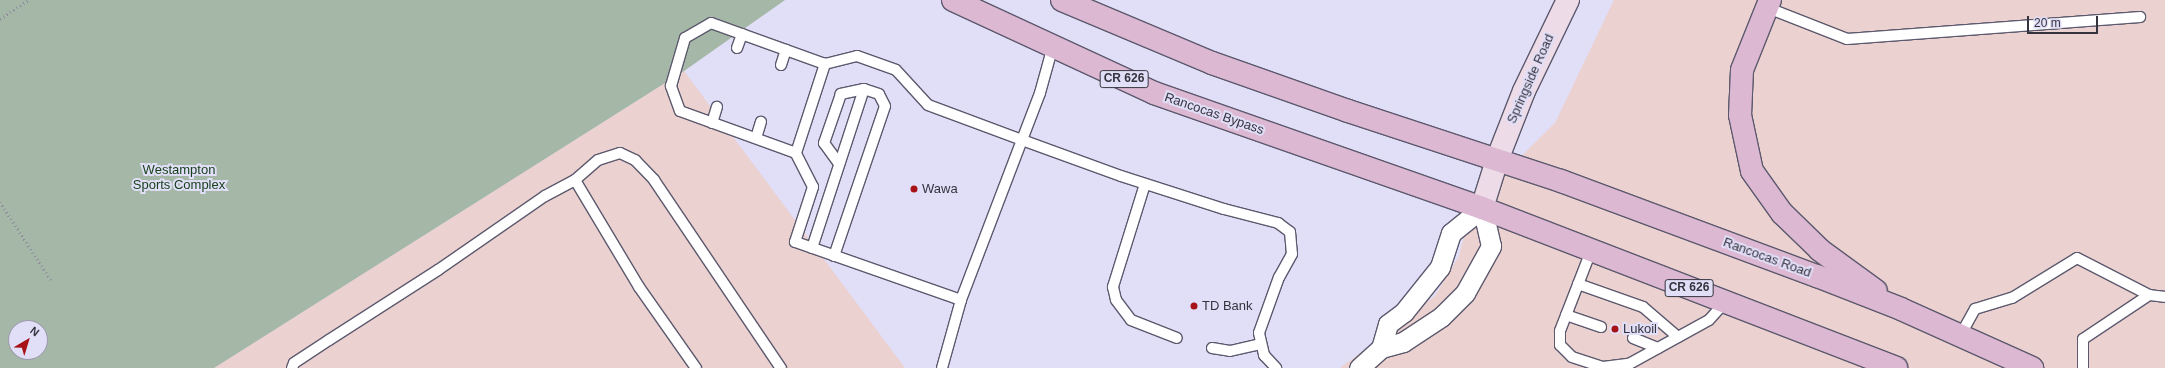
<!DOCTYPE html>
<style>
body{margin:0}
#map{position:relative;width:2165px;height:368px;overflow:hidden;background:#e1def7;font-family:Arial,sans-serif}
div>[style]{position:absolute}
.industrial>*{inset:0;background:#ebd1cf}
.green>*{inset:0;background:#a5b7a6}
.path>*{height:2.5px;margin-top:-1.25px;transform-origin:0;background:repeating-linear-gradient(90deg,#8d8b9d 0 1px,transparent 0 4px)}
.roads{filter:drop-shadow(1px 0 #5c596e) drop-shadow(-1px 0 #5c596e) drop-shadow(0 1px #5c596e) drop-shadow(0 -1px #5c596e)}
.service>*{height:10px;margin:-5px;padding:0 5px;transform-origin:5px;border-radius:5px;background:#fff}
.minor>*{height:19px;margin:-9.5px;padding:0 9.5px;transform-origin:9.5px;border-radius:9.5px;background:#fff}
.secondary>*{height:22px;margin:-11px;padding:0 11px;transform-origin:11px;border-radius:11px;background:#eddce8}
.primary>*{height:22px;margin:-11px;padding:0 11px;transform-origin:11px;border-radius:11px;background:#dcb8d2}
.dots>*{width:11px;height:11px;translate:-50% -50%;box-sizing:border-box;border:2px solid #e1def7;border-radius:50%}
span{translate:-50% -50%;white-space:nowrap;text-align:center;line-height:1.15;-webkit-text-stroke:4px #e1def7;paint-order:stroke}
.shield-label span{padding:1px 3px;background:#e1def7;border:1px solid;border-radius:3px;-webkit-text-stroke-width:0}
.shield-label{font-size:12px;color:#35343e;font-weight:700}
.street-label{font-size:13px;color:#35343e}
.park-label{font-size:13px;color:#18421c}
.poi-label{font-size:13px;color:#35343e}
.left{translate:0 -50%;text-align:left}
.north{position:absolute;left:8px;top:320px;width:40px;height:40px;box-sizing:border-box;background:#e1def7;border:1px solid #9c9aad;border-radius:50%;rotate:38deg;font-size:11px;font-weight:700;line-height:16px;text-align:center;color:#35343e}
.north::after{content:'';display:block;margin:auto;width:14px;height:18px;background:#a71219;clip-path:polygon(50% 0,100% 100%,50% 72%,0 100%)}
.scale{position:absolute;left:2027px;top:16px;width:71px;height:18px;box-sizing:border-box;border:2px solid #35343e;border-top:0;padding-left:5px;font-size:12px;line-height:14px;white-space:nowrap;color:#35343e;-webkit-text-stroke:3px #e1def7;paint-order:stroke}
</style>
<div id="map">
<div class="industrial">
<i style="clip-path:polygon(1614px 0,2165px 0,2165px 368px,1340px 368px,1435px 296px,1459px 256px,1472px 205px,1555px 123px)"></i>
<i style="clip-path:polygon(684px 71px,905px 368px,214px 368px)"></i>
</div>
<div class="green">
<i style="clip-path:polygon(evenodd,0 0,785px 0,684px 71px,214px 368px,0 368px,0 0,16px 328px,40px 328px,40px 352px,16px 352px,16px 328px)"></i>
</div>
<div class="path">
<i style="left:0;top:19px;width:34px;rotate:-34deg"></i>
<i style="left:0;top:202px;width:93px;rotate:56.8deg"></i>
</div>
<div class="roads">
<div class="service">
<i style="left:1768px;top:8px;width:85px;rotate:21.4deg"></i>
<i style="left:1847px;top:39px;width:294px;rotate:-4.3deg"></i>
<i style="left:1053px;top:46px;width:49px;rotate:105.5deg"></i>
<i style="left:1040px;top:93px;width:50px;rotate:111deg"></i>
<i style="left:1022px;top:140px;width:105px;rotate:20deg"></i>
<i style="left:1121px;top:176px;width:108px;rotate:17.8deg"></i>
<i style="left:1224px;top:209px;width:56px;rotate:14.5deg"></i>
<i style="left:1278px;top:223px;width:15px;rotate:37deg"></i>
<i style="left:1290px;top:232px;width:22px;rotate:85deg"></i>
<i style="left:1292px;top:254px;width:26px;rotate:119deg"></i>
<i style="left:1279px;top:277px;width:59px;rotate:109.7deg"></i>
<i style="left:1259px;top:333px;width:23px;rotate:77deg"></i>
<i style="left:1264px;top:355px;width:18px;rotate:47deg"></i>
<i style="left:737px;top:48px;width:15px;rotate:-70deg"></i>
<i style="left:781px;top:65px;width:16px;rotate:-72deg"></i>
<i style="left:712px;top:123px;width:17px;rotate:-73deg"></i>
<i style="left:756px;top:138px;width:17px;rotate:-73deg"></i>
<i style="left:796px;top:153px;width:123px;rotate:-160.1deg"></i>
<i style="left:680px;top:111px;width:27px;rotate:-110deg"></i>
<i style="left:671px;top:86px;width:50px;rotate:-73.7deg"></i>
<i style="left:685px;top:38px;width:30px;rotate:-30deg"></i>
<i style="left:711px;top:23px;width:121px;rotate:19.8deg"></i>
<i style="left:575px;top:180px;width:30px;rotate:-41deg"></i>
<i style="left:598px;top:160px;width:23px;rotate:-18deg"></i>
<i style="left:620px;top:153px;width:17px;rotate:25deg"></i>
<i style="left:635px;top:160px;width:28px;rotate:46deg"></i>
<i style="left:654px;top:180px;width:227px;rotate:56deg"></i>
<i style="left:1145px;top:184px;width:108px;rotate:107.3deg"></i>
<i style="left:1113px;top:287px;width:13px;rotate:77deg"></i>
<i style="left:1116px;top:300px;width:25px;rotate:53deg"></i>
<i style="left:1131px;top:320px;width:49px;rotate:21.4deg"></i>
<i style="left:812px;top:248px;width:167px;rotate:-71.9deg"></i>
<i style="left:1591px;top:251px;width:86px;rotate:111.2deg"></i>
<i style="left:1560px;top:331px;width:14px;rotate:90deg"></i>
<i style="left:1560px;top:345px;width:17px;rotate:45deg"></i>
<i style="left:1572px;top:357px;width:33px;rotate:18deg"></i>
<i style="left:1603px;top:367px;width:26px;rotate:-7deg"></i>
<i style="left:1629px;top:364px;width:91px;rotate:-28.8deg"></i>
<i style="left:1709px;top:320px;width:24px;rotate:-48deg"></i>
<i style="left:834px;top:256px;width:158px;rotate:-71.2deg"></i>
<i style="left:885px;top:106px;width:13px;rotate:-117deg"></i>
<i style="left:879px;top:94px;width:16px;rotate:-162deg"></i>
<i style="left:864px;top:89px;width:24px;rotate:168deg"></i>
<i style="left:841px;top:94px;width:52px;rotate:109.1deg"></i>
<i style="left:824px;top:143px;width:26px;rotate:54deg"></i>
<i style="left:1578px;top:284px;width:69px;rotate:19.5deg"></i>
<i style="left:1643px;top:307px;width:46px;rotate:40.6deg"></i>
<i style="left:2149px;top:295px;width:16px;rotate:7deg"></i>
<i style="left:1566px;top:315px;width:37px;rotate:19deg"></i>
<i style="left:1960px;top:336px;width:31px;rotate:-61deg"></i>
<i style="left:1975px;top:309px;width:39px;rotate:-17deg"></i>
<i style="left:2012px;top:298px;width:76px;rotate:-31.6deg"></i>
<i style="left:2077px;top:258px;width:81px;rotate:27.2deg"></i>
<i style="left:2149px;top:295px;width:79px;rotate:146.3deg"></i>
<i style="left:2083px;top:339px;width:29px;rotate:90deg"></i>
<i style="left:1633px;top:338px;width:27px;rotate:22deg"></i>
<i style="left:1212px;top:348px;width:18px;rotate:9deg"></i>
<i style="left:1230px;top:351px;width:32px;rotate:-13deg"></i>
<i style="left:292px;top:368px;width:5px;rotate:-68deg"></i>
<i style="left:294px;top:363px;width:42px;rotate:-33.3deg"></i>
<i style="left:329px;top:340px;width:130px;rotate:-32.7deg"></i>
<i style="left:438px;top:270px;width:130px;rotate:-34.7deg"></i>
<i style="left:545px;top:196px;width:34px;rotate:-28deg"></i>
<i style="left:575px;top:180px;width:125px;rotate:59.1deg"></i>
<i style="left:639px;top:287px;width:99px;rotate:54.9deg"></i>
<i style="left:942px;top:368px;width:71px;rotate:-74.4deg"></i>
<i style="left:961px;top:300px;width:176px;rotate:-160.7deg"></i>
<i style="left:795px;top:242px;width:58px;rotate:-71.9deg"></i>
<i style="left:813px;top:187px;width:38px;rotate:-117deg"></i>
<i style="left:796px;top:153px;width:94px;rotate:-72deg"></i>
<i style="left:825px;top:64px;width:33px;rotate:-14deg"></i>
<i style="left:857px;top:56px;width:41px;rotate:19.7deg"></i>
<i style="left:896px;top:70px;width:47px;rotate:47.6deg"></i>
<i style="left:928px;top:105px;width:100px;rotate:20.4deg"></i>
<i style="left:1022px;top:140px;width:171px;rotate:110.9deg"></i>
</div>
<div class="minor">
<i style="left:1359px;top:368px;width:30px;rotate:-42deg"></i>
<i style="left:1381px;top:348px;width:23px;rotate:-15deg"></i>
<i style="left:1403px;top:342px;width:45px;rotate:-33.3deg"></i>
<i style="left:1441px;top:317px;width:34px;rotate:-45deg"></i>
<i style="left:1465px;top:293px;width:54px;rotate:-61deg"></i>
<i style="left:1491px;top:246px;width:39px;rotate:-103deg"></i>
<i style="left:1482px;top:208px;width:40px;rotate:141deg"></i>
<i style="left:1451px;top:233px;width:36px;rotate:108deg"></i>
<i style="left:1440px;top:267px;width:58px;rotate:128.7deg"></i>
<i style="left:1404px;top:312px;width:20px;rotate:143deg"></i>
<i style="left:1388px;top:324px;width:25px;rotate:106deg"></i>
</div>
<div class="secondary">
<i style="left:1482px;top:208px;width:50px;rotate:-72.6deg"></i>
<i style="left:1497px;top:160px;width:74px;rotate:-68.6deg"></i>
<i style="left:1524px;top:91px;width:101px;rotate:-64.2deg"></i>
</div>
<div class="primary">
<i style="left:953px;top:0;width:221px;rotate:24.8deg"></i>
<i style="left:1154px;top:93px;width:348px;rotate:19.3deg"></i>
<i style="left:1482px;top:208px;width:444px;rotate:21.1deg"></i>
<i style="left:1062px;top:0;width:163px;rotate:22.8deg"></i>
<i style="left:1212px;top:63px;width:144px;rotate:19.4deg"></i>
<i style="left:1348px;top:111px;width:224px;rotate:18.2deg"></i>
<i style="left:1561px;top:181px;width:273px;rotate:20.4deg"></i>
<i style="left:1817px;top:276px;width:90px;rotate:21.4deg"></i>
<i style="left:1901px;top:309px;width:144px;rotate:24.2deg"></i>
<i style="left:1770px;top:0;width:75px;rotate:111.8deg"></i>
<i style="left:1742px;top:70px;width:45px;rotate:92.5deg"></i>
<i style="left:1740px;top:115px;width:57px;rotate:77.9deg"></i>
<i style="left:1752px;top:171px;width:52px;rotate:54.5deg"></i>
<i style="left:1782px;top:213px;width:53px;rotate:44.2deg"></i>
<i style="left:1820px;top:250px;width:69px;rotate:36.2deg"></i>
</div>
</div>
<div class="dots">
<i style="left:914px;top:189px;background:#a71219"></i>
<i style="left:1194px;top:306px;background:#a71219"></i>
<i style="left:1615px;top:329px;background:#a71219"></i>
</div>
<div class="shield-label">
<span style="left:1124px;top:79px">CR 626</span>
<span style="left:1689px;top:288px">CR 626</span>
</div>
<div class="street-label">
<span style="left:1531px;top:79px;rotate:-66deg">Springside Road</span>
<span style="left:1214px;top:114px;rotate:19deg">Rancocas Bypass</span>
<span style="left:1767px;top:258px;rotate:20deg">Rancocas Road</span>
</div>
<div class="park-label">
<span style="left:179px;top:178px">Westampton<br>Sports Complex</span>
</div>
<div class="poi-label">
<span class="left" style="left:922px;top:189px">Wawa</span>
<span class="left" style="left:1202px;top:306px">TD Bank</span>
<span class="left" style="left:1623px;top:329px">Lukoil</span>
</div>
<div class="north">N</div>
<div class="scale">20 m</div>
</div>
